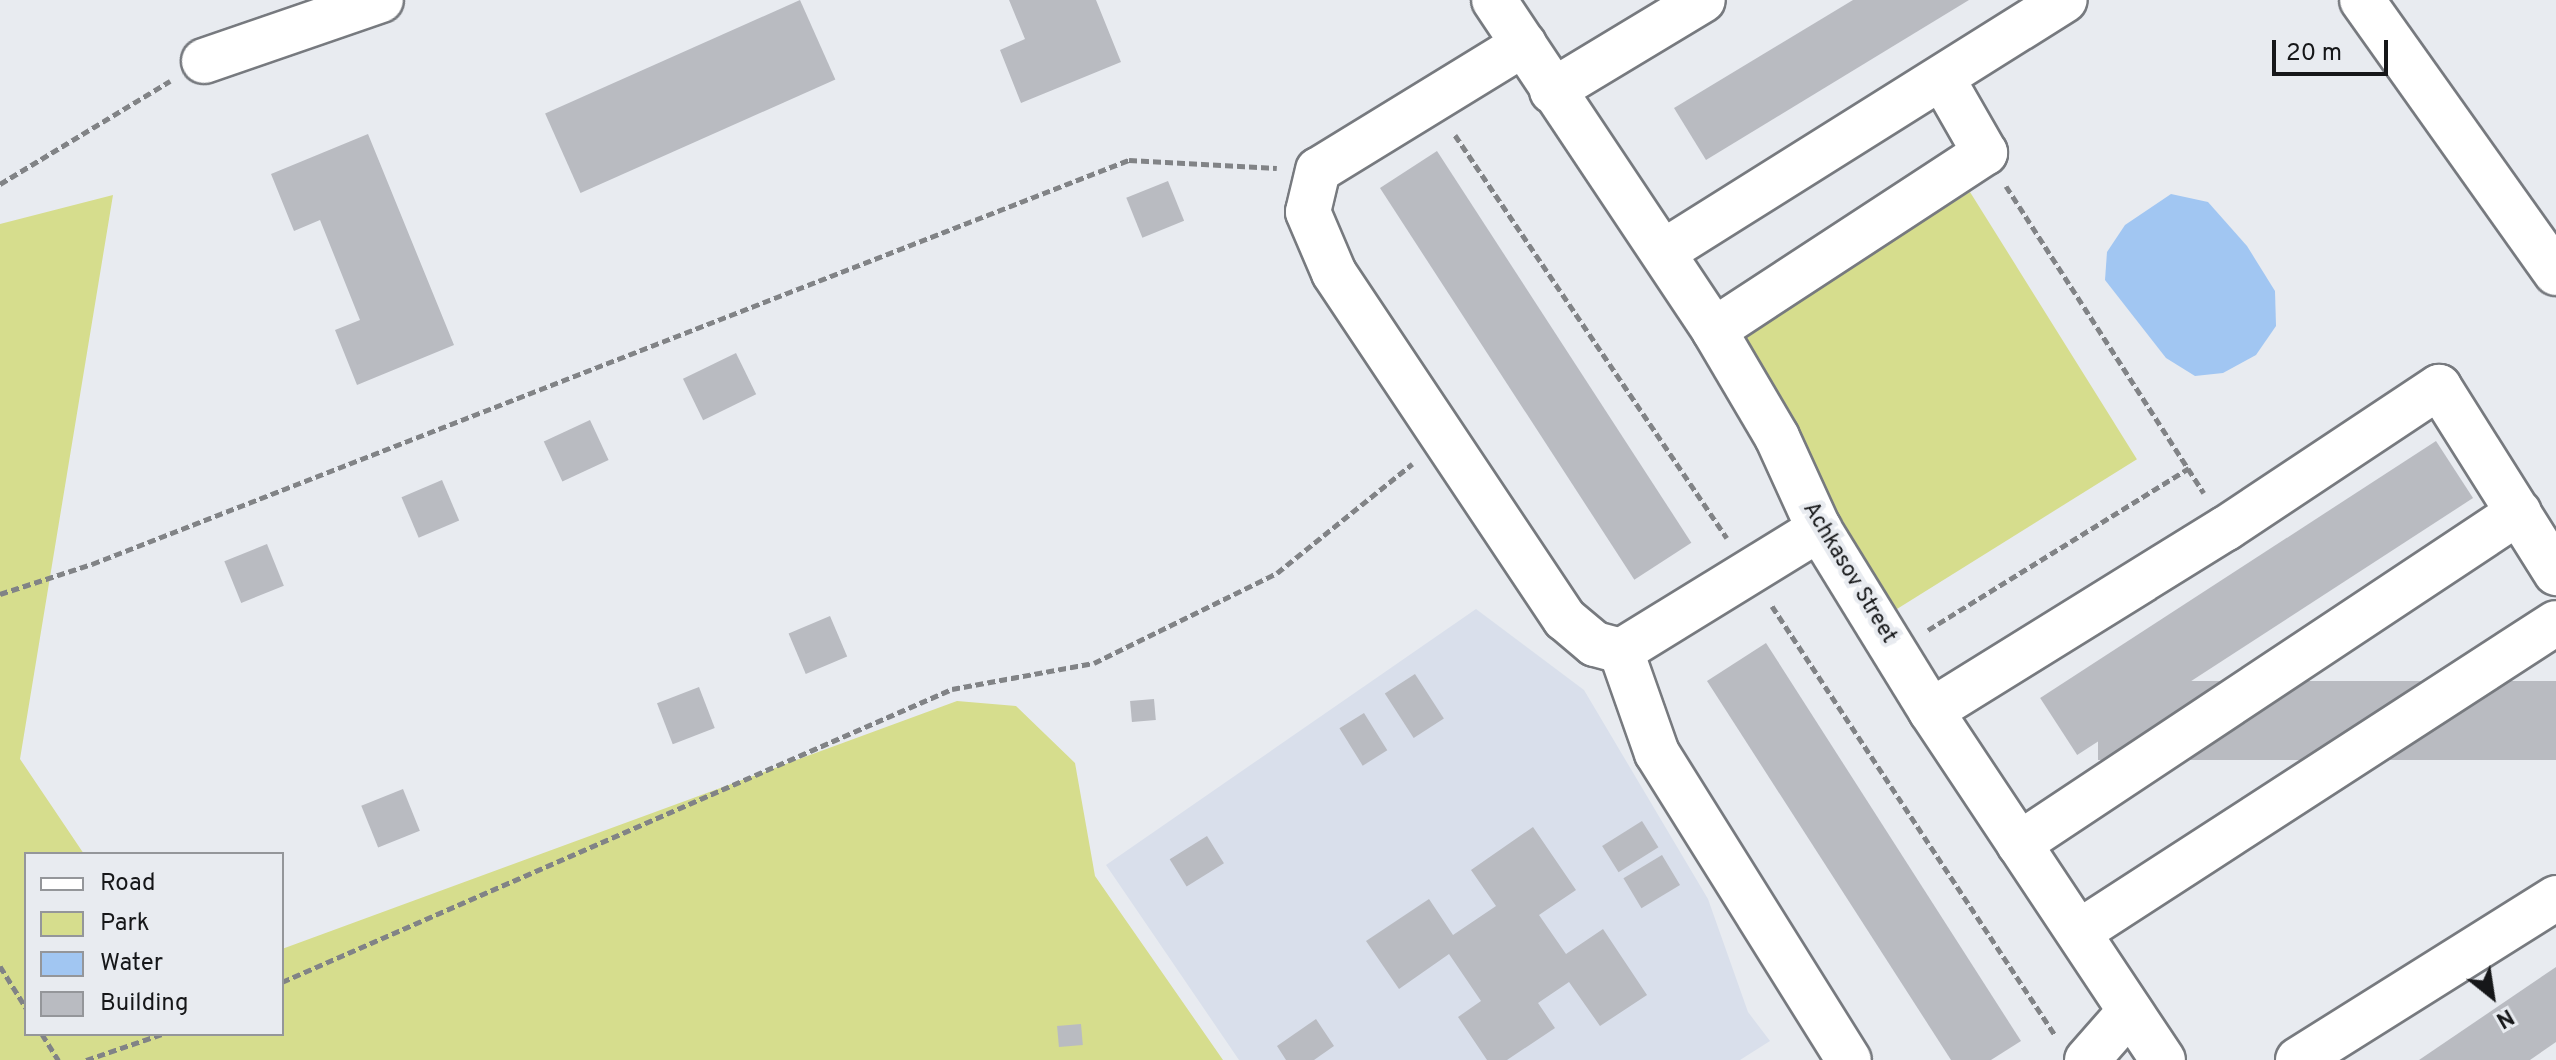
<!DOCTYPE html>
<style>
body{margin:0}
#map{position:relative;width:2556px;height:1060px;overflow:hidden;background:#e8ebf0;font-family:Overpass,sans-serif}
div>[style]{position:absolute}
.built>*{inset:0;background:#d9dfeb}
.green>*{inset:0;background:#d6dd8d;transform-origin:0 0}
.water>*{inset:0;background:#a1c6f2}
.building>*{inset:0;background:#b9bbc1;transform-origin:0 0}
.path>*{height:5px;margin-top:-2.5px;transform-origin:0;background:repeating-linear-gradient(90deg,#818386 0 8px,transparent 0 12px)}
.roads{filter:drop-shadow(2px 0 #777a7f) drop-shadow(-2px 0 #777a7f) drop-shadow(0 2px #777a7f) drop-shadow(0 -2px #777a7f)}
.minor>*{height:44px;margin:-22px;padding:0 22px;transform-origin:22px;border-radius:22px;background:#fff}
span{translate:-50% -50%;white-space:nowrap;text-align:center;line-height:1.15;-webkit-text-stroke:8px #e8ebf0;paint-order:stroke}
.street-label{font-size:22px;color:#161719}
.legend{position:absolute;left:24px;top:852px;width:260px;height:184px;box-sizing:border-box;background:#e8ebf0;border:2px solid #94969a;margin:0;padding:10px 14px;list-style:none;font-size:24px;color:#161719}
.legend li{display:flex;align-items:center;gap:16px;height:40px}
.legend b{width:40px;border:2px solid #94969a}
.north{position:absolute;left:2452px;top:956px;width:80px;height:80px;-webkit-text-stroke:6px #e8ebf0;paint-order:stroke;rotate:150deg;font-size:22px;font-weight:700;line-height:32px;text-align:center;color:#161719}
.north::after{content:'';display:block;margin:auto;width:28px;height:36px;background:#161719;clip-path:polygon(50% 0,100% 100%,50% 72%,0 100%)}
.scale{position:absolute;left:2272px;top:40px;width:116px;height:36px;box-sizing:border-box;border:4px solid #161719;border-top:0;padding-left:10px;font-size:24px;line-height:28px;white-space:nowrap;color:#161719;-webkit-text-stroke:6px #e8ebf0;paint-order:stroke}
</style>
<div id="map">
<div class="built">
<i style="clip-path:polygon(1476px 609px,1584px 690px,1708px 899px,1748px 1012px,1770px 1041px,1740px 1060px,1239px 1060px,1106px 865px)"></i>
</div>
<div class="green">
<i style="left:1970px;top:192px;width:315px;height:299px;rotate:58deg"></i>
<i style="clip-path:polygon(113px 195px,20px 759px,84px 854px,26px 854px,26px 1034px,282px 1034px,282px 949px,957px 701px,1016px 706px,1075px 763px,1095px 876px,1223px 1060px,0 1060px,0 224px)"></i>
</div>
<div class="water">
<i style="clip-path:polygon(2171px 194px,2208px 202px,2247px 246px,2275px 291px,2276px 326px,2256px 355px,2223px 373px,2195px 376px,2166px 358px,2105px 280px,2107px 252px,2125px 225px)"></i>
</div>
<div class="building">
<i style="left:800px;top:0;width:87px;height:279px;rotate:66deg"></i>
<i style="clip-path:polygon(1009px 0,1096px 0,1121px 62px,1021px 103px,1000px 50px,1025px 39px)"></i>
<i style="clip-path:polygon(1853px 0,1969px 0,1706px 160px,1674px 108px)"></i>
<i style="clip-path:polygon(368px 134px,454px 345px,357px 385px,335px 330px,360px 320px,320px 220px,294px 231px,271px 174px)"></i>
<i style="left:1437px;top:151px;width:467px;height:68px;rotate:57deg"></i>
<i style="left:1168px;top:181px;width:43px;height:45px;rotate:68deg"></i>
<i style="left:736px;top:353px;width:46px;height:59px;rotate:64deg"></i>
<i style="left:590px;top:420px;width:44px;height:51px;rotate:65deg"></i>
<i style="left:2436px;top:441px;width:68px;height:472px;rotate:57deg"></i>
<i style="left:442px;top:480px;width:44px;height:44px;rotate:67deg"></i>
<i style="left:267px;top:544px;width:45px;height:46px;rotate:68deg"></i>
<i style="left:830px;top:616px;width:44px;height:45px;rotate:67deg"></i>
<i style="clip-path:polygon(1766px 643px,2021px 1041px,1991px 1060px,1951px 1060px,1707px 681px)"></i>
<i style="left:1415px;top:674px;width:53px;height:36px;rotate:57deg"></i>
<i style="left:2556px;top:681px;width:79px;height:458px;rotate:90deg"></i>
<i style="left:699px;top:687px;width:44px;height:45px;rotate:69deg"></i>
<i style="left:1154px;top:699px;width:21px;height:24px;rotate:85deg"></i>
<i style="left:1364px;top:713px;width:44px;height:29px;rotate:58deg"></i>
<i style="left:403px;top:789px;width:45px;height:45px;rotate:68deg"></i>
<i style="left:1642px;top:821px;width:31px;height:47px;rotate:58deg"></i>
<i style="clip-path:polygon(1533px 827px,1576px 890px,1539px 915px,1566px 954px,1603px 929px,1647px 995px,1600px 1026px,1569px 982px,1538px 1003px,1555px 1028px,1507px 1060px,1487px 1060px,1458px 1017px,1481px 1001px,1449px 954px,1399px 989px,1366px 941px,1429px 899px,1453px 935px,1496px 906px,1471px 870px)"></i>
<i style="left:1207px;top:836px;width:32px;height:44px;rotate:58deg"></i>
<i style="left:1662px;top:855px;width:35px;height:45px;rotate:59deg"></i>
<i style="clip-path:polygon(2556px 967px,2556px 1042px,2530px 1060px,2419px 1060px)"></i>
<i style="clip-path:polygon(1316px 1019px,1334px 1046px,1314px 1060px,1286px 1060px,1277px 1046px)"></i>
<i style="left:1081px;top:1024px;width:21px;height:24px;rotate:85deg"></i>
</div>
<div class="path">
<i style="left:1455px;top:135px;width:486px;rotate:56deg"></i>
<i style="left:0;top:184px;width:199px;rotate:-31.2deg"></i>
<i style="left:2006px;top:186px;width:365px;rotate:57.2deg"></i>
<i style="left:0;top:594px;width:97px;rotate:-18.1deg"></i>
<i style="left:92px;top:564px;width:1113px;rotate:-21.29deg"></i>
<i style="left:1129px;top:160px;width:148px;rotate:3.1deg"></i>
<i style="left:1772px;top:606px;width:514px;rotate:56.59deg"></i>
<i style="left:1928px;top:630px;width:307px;rotate:-31.8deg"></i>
<i style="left:0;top:966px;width:49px;rotate:58.2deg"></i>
<i style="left:282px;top:982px;width:731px;rotate:-23.62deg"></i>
<i style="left:952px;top:689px;width:144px;rotate:-10.4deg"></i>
<i style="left:1094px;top:663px;width:204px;rotate:-26.2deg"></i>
<i style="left:1277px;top:573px;width:174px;rotate:-38.9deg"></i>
<i style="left:42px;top:1034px;width:31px;rotate:58deg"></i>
<i style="left:86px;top:1060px;width:80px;rotate:-18.9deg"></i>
</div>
<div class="roads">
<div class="minor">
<i style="left:1494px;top:0;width:397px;rotate:56.3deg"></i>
<i style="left:1714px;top:330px;width:124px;rotate:59.5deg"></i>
<i style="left:1777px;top:437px;width:101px;rotate:65.5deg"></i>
<i style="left:1819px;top:529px;width:214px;rotate:58.4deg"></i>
<i style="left:1931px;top:711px;width:419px;rotate:56.4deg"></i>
<i style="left:2362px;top:0;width:335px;rotate:54.6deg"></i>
<i style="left:1524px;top:44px;width:241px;rotate:148.5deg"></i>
<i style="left:1318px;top:170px;width:43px;rotate:103.4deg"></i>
<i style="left:1308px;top:212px;width:66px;rotate:66.9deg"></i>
<i style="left:1334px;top:273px;width:416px;rotate:56.3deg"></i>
<i style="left:1565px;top:619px;width:39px;rotate:40deg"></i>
<i style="left:1595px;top:644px;width:27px;rotate:15deg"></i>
<i style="left:1621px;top:651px;width:108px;rotate:70.6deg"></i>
<i style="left:1657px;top:753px;width:362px;rotate:58deg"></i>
<i style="left:204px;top:61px;width:187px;rotate:-19deg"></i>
<i style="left:1552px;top:91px;width:176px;rotate:-31.1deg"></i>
<i style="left:1663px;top:252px;width:474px;rotate:-32.1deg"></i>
<i style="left:1714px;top:330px;width:324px;rotate:-33.2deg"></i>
<i style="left:1985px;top:153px;width:86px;rotate:-119.8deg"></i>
<i style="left:1621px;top:651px;width:233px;rotate:-31.6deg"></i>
<i style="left:1931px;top:711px;width:346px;rotate:-31.8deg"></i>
<i style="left:2225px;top:529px;width:257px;rotate:-33.6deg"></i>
<i style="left:2439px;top:387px;width:220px;rotate:57.8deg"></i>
<i style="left:2019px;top:844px;width:600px;rotate:-33.58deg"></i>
<i style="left:2079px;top:932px;width:568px;rotate:-32.94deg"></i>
<i style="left:2087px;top:1060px;width:65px;rotate:-48.7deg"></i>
<i style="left:2298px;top:1060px;width:305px;rotate:-32.1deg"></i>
</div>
</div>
<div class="street-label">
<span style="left:1849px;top:573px;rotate:59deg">Achkasov Street</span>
</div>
<ul class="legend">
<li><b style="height:10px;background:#fff"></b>Road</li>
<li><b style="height:22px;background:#d6dd8d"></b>Park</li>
<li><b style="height:22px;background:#a1c6f2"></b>Water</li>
<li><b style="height:22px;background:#b9bbc1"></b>Building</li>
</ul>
<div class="north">N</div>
<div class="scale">20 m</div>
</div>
